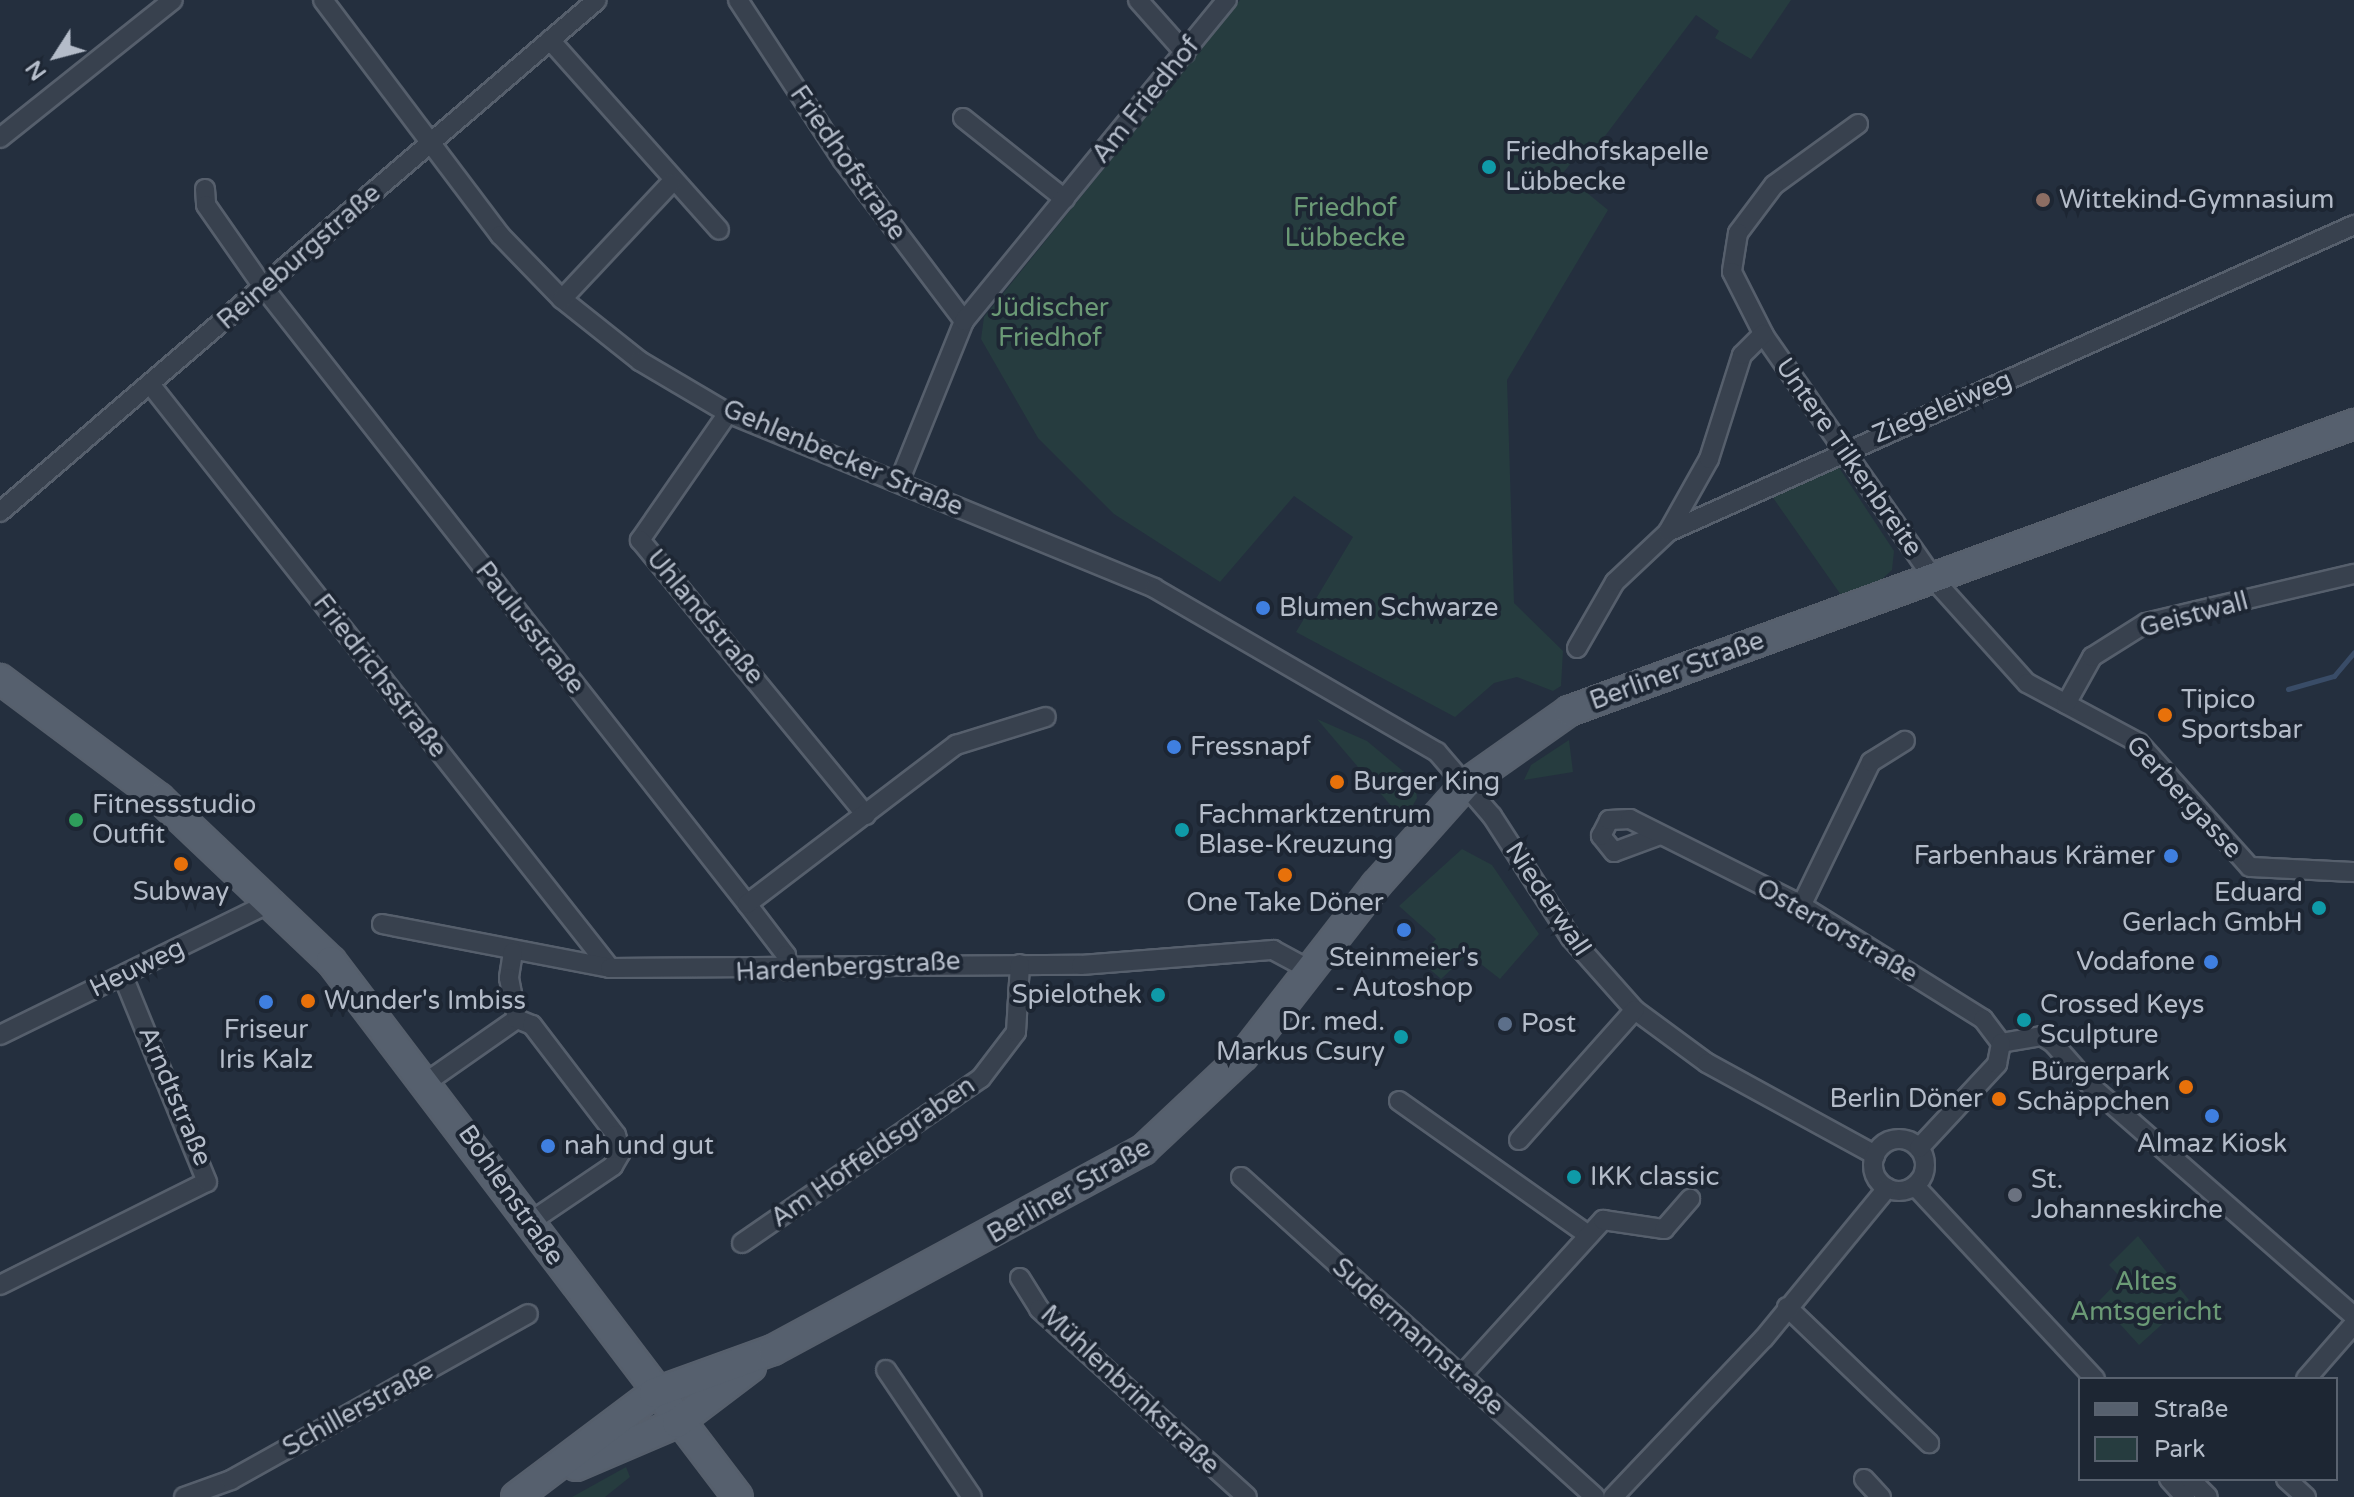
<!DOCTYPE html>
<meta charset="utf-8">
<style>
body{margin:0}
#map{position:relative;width:2354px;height:1497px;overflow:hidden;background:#242f3e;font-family:"Varela Round",sans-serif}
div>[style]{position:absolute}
.green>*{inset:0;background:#263c3f}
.stream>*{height:5px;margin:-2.5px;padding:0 2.5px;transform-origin:2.5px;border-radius:2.5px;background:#394c67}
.roads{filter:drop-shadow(2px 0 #565f6c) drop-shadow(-2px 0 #565f6c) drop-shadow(0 2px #565f6c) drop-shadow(0 -2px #565f6c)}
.street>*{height:18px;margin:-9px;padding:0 9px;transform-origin:9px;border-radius:9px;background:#38414e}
.street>.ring{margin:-9px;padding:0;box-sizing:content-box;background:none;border:18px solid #38414e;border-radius:50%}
.primary>*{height:28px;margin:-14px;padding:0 14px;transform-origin:14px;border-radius:14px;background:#56606e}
.dots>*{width:22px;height:22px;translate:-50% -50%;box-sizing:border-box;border:4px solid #1d2633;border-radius:50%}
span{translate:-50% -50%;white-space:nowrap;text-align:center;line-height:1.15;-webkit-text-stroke:8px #1d2633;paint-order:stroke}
.street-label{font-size:26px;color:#b4bcc9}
.poi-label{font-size:26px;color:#b4bcc9}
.left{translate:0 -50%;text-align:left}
.right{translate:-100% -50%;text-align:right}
.park-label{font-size:26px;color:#6b9a76}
.legend{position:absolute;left:2078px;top:1377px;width:260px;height:104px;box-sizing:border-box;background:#1d2633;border:2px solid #59626f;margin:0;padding:10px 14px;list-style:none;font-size:24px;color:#b4bcc9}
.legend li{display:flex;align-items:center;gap:16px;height:40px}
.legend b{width:40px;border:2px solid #59626f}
.north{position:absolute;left:16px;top:16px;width:80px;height:80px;-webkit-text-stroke:6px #1d2633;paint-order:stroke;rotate:234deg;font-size:22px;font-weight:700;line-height:32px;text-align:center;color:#b4bcc9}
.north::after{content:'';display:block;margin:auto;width:28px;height:36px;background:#b4bcc9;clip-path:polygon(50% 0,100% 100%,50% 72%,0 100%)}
</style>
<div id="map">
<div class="green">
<i style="clip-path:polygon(1240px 0,1791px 0,1751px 59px,1715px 38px,1719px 31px,1696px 15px,1596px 148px,1589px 141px,1563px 173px,1608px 210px,1507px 380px,1514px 603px,1563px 651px,1561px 686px,1553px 691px,1517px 677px,1494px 683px,1455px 717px,1296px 632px,1353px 537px,1294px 496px,1220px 582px,1114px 514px,1038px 438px,981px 339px,984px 317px)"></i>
<i style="clip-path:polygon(1829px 463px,1838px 466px,1894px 551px,1892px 570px,1881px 580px,1841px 595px,1769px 492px)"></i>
<i style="clip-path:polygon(1317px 719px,1367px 741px,1415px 781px,1417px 798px,1404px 821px)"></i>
<i style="clip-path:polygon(1569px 740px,1573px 772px,1524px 780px,1531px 765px)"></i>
<i style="clip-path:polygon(1462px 849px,1492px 865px,1539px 934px,1500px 979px,1468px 954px,1441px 979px,1418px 959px,1436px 939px,1399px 906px)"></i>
<i style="clip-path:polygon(2138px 1236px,2189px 1300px,2139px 1345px,2099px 1301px,2121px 1278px,2109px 1265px)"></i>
<i style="clip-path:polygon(626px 1467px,630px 1477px,605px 1497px,572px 1497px)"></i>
</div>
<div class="stream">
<i style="left:2288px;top:689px;width:48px;rotate:-15.8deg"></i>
<i style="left:2334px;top:676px;width:31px;rotate:-50deg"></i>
</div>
<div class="roads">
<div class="street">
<i style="left:323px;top:0;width:294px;rotate:53deg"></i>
<i style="left:500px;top:235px;width:89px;rotate:45.9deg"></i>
<i style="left:562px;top:299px;width:100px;rotate:38.5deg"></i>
<i style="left:640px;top:361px;width:102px;rotate:30.6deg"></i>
<i style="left:728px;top:413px;width:461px;rotate:22.3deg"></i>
<i style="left:1154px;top:588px;width:327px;rotate:30.1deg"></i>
<i style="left:1437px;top:752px;width:84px;rotate:49.3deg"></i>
<i style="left:1492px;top:816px;width:145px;rotate:57.1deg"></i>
<i style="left:1571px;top:938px;width:96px;rotate:48.4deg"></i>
<i style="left:1635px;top:1010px;width:89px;rotate:36.4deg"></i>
<i style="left:1707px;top:1063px;width:192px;rotate:28.7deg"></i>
<i style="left:738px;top:0;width:190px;rotate:56.8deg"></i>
<i style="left:842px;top:159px;width:203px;rotate:53deg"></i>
<i style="left:1138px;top:0;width:71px;rotate:48.4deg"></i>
<i style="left:550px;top:40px;width:254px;rotate:48.3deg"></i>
<i style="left:963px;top:118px;width:130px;rotate:38.5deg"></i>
<i style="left:1858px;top:124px;width:104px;rotate:144deg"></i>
<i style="left:1774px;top:185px;width:60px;rotate:126.9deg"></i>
<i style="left:1738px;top:233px;width:39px;rotate:99deg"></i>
<i style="left:1732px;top:272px;width:73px;rotate:63.1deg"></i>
<i style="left:1765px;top:337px;width:297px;rotate:55.1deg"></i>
<i style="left:1935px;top:581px;width:137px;rotate:48deg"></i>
<i style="left:2027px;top:683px;width:127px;rotate:28.2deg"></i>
<i style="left:2139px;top:743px;width:166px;rotate:48.2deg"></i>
<i style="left:2250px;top:867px;width:104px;rotate:2.8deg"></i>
<i style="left:0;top:138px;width:221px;rotate:-38.6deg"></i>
<i style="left:205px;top:189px;width:16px;rotate:86deg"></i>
<i style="left:206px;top:205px;width:101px;rotate:55.1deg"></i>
<i style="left:264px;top:288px;width:783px;rotate:51.9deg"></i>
<i style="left:747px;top:904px;width:64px;rotate:52.6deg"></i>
<i style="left:786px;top:955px;width:16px;rotate:83deg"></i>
<i style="left:562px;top:299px;width:159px;rotate:-46.8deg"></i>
<i style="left:150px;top:384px;width:743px;rotate:51.77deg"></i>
<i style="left:728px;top:413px;width:155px;rotate:124.7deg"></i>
<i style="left:640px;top:540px;width:356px;rotate:50.6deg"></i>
<i style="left:899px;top:482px;width:174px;rotate:-68deg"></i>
<i style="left:964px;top:321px;width:415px;rotate:-50.7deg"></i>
<i style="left:0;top:512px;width:786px;rotate:-40.62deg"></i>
<i style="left:1668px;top:532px;width:84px;rotate:-60.7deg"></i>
<i style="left:1709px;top:459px;width:109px;rotate:-72.4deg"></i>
<i style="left:1742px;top:355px;width:30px;rotate:-45deg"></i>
<i style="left:1577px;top:648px;width:76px;rotate:-60.1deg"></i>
<i style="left:1615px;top:582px;width:73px;rotate:-43.3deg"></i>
<i style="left:1668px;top:532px;width:752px;rotate:-24.11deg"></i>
<i style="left:2066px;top:704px;width:54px;rotate:-61deg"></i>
<i style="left:2092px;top:657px;width:64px;rotate:-32.2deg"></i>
<i style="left:2146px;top:623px;width:214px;rotate:-13.3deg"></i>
<i style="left:1660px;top:835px;width:49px;rotate:159.7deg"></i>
<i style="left:1614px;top:852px;width:21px;rotate:-129deg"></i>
<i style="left:1601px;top:836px;width:18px;rotate:-63deg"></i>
<i style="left:1609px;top:820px;width:21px;rotate:-3deg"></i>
<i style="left:1630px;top:819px;width:183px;rotate:26.6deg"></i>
<i style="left:1794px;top:901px;width:223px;rotate:32deg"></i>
<i style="left:1983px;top:1019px;width:30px;rotate:53deg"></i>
<i style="left:747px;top:904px;width:263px;rotate:-37.3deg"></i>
<i style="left:956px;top:745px;width:94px;rotate:-17.3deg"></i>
<i style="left:1801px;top:906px;width:160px;rotate:-64.1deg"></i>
<i style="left:1871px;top:762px;width:40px;rotate:-32deg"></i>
<i style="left:382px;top:924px;width:232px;rotate:10.9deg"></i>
<i style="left:610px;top:968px;width:471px;rotate:-0.4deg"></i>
<i style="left:1081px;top:965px;width:193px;rotate:-4.5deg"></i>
<i style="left:1273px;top:950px;width:44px;rotate:28.3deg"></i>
<i style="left:513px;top:952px;width:26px;rotate:99deg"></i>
<i style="left:509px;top:978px;width:42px;rotate:79deg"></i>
<i style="left:0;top:1035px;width:305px;rotate:-26.1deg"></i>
<i style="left:2001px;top:1043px;width:42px;rotate:-9.7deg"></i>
<i style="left:2042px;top:1036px;width:13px;rotate:32deg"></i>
<i style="left:2053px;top:1043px;width:57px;rotate:48.5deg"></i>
<i style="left:2091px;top:1086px;width:349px;rotate:41.2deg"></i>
<i style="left:428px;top:1081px;width:108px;rotate:-34.9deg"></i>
<i style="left:517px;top:1019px;width:16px;rotate:22deg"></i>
<i style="left:532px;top:1025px;width:138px;rotate:52.6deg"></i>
<i style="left:616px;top:1135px;width:18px;rotate:74deg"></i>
<i style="left:621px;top:1152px;width:16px;rotate:120deg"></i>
<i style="left:613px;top:1166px;width:100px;rotate:146deg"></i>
<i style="left:1399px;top:1101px;width:230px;rotate:35.3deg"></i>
<i class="ring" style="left:1873px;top:1139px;width:34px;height:34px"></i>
<i style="left:1519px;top:1140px;width:174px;rotate:-48.3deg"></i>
<i style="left:1919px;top:1148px;width:115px;rotate:-47.1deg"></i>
<i style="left:1997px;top:1064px;width:21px;rotate:-79deg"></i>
<i style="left:1241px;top:1177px;width:477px;rotate:42.1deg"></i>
<i style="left:1915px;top:1186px;width:264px;rotate:47deg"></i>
<i style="left:742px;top:1243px;width:290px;rotate:-34.6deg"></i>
<i style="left:981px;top:1078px;width:58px;rotate:-52.7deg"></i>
<i style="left:1016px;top:1032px;width:68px;rotate:-86.6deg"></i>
<i style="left:1020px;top:1278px;width:36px;rotate:58deg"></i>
<i style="left:1039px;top:1309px;width:280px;rotate:42.1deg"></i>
<i style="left:0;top:1285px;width:231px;rotate:-26.5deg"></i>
<i style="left:207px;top:1182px;width:222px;rotate:-112.2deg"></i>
<i style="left:1787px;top:1307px;width:197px;rotate:43.8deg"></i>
<i style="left:886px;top:1370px;width:153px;rotate:55.9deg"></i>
<i style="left:1462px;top:1375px;width:210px;rotate:-47.7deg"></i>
<i style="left:1603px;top:1220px;width:62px;rotate:8.4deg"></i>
<i style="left:1664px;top:1229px;width:40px;rotate:-49deg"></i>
<i style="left:2306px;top:1379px;width:73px;rotate:-48.9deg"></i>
<i style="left:1864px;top:1479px;width:25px;rotate:47deg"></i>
<i style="left:2169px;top:1479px;width:24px;rotate:48deg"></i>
<i style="left:2190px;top:1479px;width:25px;rotate:45deg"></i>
<i style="left:2286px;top:1479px;width:27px;rotate:42deg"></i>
<i style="left:184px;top:1497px;width:50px;rotate:-19.9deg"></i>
<i style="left:231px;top:1480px;width:340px;rotate:-29.2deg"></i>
<i style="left:1613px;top:1497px;width:219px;rotate:-46.5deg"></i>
<i style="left:1764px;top:1338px;width:194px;rotate:-50.6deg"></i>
</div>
<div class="primary">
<i style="left:0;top:679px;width:199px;rotate:36.8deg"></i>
<i style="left:159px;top:798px;width:237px;rotate:43.5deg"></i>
<i style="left:331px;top:961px;width:673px;rotate:52.79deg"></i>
<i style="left:576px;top:1466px;width:110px;rotate:-23.1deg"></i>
<i style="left:677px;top:1423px;width:93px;rotate:-37.1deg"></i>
<i style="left:516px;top:1497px;width:173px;rotate:-37deg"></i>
<i style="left:654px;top:1393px;width:127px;rotate:-19.9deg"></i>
<i style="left:773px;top:1350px;width:421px;rotate:-28.4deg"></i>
<i style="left:1143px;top:1150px;width:137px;rotate:-43.2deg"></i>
<i style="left:1243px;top:1056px;width:217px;rotate:-52.1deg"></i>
<i style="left:1376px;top:885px;width:137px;rotate:-48.3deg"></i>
<i style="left:1467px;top:783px;width:125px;rotate:-35.2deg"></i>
<i style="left:1569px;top:711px;width:836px;rotate:-20.08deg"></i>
</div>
</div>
<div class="dots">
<i style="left:1489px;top:167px;background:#0f9aa8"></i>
<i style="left:2043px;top:200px;background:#8d6e63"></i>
<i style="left:1263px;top:608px;background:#3f7fe0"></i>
<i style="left:2165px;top:715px;background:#e8710a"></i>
<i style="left:1174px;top:747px;background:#3f7fe0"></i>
<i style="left:1337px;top:782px;background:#e8710a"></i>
<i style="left:76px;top:820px;background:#2e9e5b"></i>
<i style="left:1182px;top:830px;background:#0f9aa8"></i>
<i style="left:2171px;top:856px;background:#3f7fe0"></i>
<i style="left:181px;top:864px;background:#e8710a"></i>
<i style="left:1285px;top:875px;background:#e8710a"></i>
<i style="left:2319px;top:908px;background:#0f9aa8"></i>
<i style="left:1404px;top:930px;background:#3f7fe0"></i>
<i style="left:2211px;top:962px;background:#3f7fe0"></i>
<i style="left:1158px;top:995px;background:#0f9aa8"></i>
<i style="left:308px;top:1001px;background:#e8710a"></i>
<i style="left:266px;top:1002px;background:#3f7fe0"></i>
<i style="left:2024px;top:1020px;background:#0f9aa8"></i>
<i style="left:1505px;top:1024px;background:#5c6f8a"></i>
<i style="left:1401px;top:1037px;background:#0f9aa8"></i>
<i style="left:2186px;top:1087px;background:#e8710a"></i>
<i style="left:1999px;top:1099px;background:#e8710a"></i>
<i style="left:2212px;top:1116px;background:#3f7fe0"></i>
<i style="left:548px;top:1146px;background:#3f7fe0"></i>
<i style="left:1574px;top:1177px;background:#0f9aa8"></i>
<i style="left:2015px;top:1195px;background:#6b7280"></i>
</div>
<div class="street-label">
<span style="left:1146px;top:100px;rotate:-51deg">Am Friedhof</span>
<span style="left:848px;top:163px;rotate:55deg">Friedhofstraße</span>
<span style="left:299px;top:257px;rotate:-41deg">Reineburgstraße</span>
<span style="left:1942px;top:407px;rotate:-23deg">Ziegeleiweg</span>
<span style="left:1849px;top:457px;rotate:55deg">Untere Tilkenbreite</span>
<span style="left:843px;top:458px;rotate:23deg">Gehlenbecker Straße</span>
<span style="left:2194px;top:615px;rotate:-15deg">Geistwall</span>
<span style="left:705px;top:617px;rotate:50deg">Uhlandstraße</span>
<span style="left:530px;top:628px;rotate:52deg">Paulusstraße</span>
<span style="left:1677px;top:671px;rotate:-20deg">Berliner Straße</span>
<span style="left:380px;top:676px;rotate:52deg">Friedrichsstraße</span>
<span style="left:2184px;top:797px;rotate:47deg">Gerbergasse</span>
<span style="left:1548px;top:899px;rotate:56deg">Niederwall</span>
<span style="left:1837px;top:931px;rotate:30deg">Ostertorstraße</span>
<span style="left:848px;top:967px;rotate:-3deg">Hardenbergstraße</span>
<span style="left:137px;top:968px;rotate:-26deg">Heuweg</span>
<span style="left:175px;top:1096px;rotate:67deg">Arndtstraße</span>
<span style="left:873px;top:1152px;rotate:-35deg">Am Hoffeldsgraben</span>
<span style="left:1069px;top:1191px;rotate:-30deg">Berliner Straße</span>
<span style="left:511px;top:1195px;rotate:55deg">Bohlenstraße</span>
<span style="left:1418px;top:1337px;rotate:42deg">Sudermannstraße</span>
<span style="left:1130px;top:1390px;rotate:43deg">Mühlenbrinkstraße</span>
<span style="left:358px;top:1409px;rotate:-29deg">Schillerstraße</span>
</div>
<div class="poi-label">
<span class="left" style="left:1505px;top:167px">Friedhofskapelle<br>Lübbecke</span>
<span class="left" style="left:2059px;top:200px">Wittekind-Gymnasium</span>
<span class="left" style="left:1279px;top:608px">Blumen Schwarze</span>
<span class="left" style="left:2181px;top:715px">Tipico<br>Sportsbar</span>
<span class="left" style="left:1190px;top:747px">Fressnapf</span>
<span class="left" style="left:1353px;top:782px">Burger King</span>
<span class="left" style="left:92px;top:820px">Fitnessstudio<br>Outfit</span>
<span class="left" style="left:1198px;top:830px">Fachmarktzentrum<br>Blase-Kreuzung</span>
<span class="right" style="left:2155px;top:856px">Farbenhaus Krämer</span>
<span style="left:181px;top:892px">Subway</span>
<span class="right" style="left:2303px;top:908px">Eduard<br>Gerlach GmbH</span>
<span style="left:1285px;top:903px">One Take Döner</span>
<span style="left:1404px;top:973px">Steinmeier's<br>- Autoshop</span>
<span class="right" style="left:2195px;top:962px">Vodafone</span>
<span class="right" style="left:1142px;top:995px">Spielothek</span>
<span class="left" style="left:324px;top:1001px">Wunder's Imbiss</span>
<span class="left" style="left:2040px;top:1020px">Crossed Keys<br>Sculpture</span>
<span class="right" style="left:1385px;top:1037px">Dr. med.<br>Markus Csury</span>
<span class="left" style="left:1521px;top:1024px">Post</span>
<span style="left:266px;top:1045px">Friseur<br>Iris Kalz</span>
<span class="right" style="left:2170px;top:1087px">Bürgerpark<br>Schäppchen</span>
<span class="right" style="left:1983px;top:1099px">Berlin Döner</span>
<span style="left:2212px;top:1144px">Almaz Kiosk</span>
<span class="left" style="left:564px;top:1146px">nah und gut</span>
<span class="left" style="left:1590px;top:1177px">IKK classic</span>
<span class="left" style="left:2031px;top:1195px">St.<br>Johanneskirche</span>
</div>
<div class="park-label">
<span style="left:1345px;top:223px">Friedhof<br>Lübbecke</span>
<span style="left:1050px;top:323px">Jüdischer<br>Friedhof</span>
<span style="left:2146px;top:1297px">Altes<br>Amtsgericht</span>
</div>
<ul class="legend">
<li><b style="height:10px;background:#56606e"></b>Straße</li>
<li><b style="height:22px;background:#263c3f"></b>Park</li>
</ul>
<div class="north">N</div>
</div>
